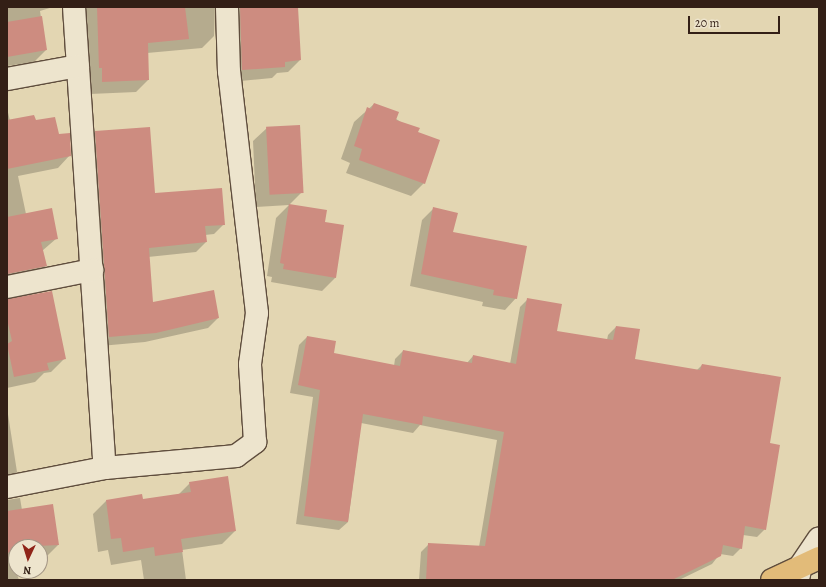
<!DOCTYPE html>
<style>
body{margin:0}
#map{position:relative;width:826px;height:587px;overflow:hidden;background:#e3d6b2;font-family:Alegreya,serif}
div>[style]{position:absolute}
.shadow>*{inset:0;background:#0003}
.building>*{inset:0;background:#cd8c80;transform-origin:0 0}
.roads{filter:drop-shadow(1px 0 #5f4d3d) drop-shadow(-1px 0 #5f4d3d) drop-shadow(0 1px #5f4d3d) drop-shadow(0 -1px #5f4d3d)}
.minor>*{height:22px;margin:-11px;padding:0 11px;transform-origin:11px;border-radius:11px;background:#ede4cd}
.secondary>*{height:22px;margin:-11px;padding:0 11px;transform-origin:11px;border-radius:11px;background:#ede4cd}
.trunk>*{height:22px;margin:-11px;padding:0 11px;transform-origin:11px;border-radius:11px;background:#e2bb79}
span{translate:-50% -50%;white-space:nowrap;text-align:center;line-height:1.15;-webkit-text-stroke:3px #ede4cd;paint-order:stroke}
.frame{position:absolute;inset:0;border:8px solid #331f16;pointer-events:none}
.north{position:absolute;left:8px;top:539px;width:40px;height:40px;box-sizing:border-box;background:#ede4cd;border:1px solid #a39584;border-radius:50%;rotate:184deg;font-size:11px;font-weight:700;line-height:16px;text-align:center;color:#331f16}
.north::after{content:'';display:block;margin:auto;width:14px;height:18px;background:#8f2418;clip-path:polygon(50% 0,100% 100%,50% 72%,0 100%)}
.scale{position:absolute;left:688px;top:16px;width:92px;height:18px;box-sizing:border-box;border:2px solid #331f16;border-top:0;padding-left:5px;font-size:12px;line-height:14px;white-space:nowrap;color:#331f16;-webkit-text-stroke:3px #ede4cd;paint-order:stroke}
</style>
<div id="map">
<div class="shadow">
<i style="clip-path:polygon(7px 7px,53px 7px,40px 11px,46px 50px,34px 62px,7px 66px)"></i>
<i style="clip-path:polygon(80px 7px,215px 7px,214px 36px,202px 48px,147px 53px,148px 80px,136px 92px,90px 94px)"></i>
<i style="clip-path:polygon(216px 7px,297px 7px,300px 60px,288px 72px,277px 73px,272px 78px,230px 82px)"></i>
<i style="clip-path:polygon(374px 104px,417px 133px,424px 183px,411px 196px,346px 173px,350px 163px,341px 159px,354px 122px)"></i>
<i style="clip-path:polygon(7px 108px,10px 121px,35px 122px,58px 135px,70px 155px,58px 168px,18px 176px,26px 214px,57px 238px,42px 251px,46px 266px,33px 278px,7px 285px)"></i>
<i style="clip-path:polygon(267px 128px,302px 192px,289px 205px,323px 223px,335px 278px,322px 291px,271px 282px,272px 277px,267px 276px,276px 218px,289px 205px,256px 207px,253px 141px)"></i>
<i style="clip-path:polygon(95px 132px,154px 194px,224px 224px,214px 234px,205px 235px,206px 242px,196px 252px,148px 257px,152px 303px,218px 318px,208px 328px,145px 342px,100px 346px,85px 142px)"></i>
<i style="clip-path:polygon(434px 208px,452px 232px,516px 298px,505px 310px,482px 306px,483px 302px,410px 286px,422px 220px)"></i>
<i style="clip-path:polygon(7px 299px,64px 359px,51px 372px,44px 373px,35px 382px,7px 388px)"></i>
<i style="clip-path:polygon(528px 299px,556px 332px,607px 340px,608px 335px,616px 327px,634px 360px,696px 371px,702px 365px,769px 444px,765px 529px,757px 537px,743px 535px,741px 548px,733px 556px,720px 554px,712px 564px,679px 580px,419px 580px,421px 552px,429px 544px,479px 547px,497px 440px,420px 425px,413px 433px,361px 423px,348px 522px,339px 530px,296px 524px,313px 397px,290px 393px,299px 345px,307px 337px,332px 354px,394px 366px,395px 359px,403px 351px,467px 363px,473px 356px,510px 364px,520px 307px)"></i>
<i style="clip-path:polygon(7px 408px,17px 472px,7px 481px)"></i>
<i style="clip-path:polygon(190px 483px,235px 531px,222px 544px,182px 550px,186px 580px,144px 580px,141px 560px,111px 565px,108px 550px,98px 552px,93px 514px,106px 501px,141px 495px,142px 500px,178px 495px)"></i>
<i style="clip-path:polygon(20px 498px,22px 510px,58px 545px,45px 558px,40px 559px,40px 547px,16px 547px,16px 571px,19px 580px,7px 580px,7px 500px)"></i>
</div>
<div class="building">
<i style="clip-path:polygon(97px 7px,185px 7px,189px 39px,148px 43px,149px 80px,102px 82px,102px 68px,99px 68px)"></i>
<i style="clip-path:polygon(240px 7px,298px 7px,301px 60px,285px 62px,285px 67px,242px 70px)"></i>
<i style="clip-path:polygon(42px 16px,47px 50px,7px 57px,7px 22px)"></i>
<i style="clip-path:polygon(374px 103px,399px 112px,396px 120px,420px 128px,418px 132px,440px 140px,425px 184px,359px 160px,362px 149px,354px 146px,367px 107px,371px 109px)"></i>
<i style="clip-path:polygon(34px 115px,36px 120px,55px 117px,59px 134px,70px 133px,71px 156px,7px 169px,7px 120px)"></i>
<i style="left:300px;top:125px;width:68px;height:34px;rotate:87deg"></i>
<i style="clip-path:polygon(150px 127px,155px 193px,222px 188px,225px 225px,205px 226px,207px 242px,149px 248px,153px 302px,214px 290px,219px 318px,156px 333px,109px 337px,95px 131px)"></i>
<i style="clip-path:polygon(289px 204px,327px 210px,325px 222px,344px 225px,336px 278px,283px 269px,284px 264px,280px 263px)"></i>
<i style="clip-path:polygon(433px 207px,458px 213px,453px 232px,527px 246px,517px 299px,493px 295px,494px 290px,421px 274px)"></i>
<i style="clip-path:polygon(52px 208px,58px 239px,41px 242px,47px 266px,7px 274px,7px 217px)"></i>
<i style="clip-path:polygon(52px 291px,66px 359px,47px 363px,49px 370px,14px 377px,7px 344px,12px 341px,7px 319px,7px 299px)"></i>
<i style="clip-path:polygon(527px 298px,562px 304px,557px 331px,613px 340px,616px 326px,640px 329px,635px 359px,700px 370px,702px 364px,781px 377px,770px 443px,780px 445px,766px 530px,745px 526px,742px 549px,723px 545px,721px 556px,672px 580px,426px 580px,428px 543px,485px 546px,504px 432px,423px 416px,422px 425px,363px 414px,348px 522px,304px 516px,320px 390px,298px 385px,307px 336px,336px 341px,334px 353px,400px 366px,403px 350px,472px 363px,473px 355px,516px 364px)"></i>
<i style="clip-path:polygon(228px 476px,236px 531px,181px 539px,183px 552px,155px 556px,154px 547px,123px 552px,121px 538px,111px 539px,106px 500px,142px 494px,143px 499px,191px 492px,189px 482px)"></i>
<i style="clip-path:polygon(53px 504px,59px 545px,16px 547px,16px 551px,7px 553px,7px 511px)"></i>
</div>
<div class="roads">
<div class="minor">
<i style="left:74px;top:7px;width:462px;rotate:86.2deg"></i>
<i style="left:7px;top:79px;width:72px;rotate:-10.4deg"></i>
<i style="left:7px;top:287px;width:87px;rotate:-11.3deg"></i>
<i style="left:7px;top:487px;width:100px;rotate:-11deg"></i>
<i style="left:105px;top:468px;width:132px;rotate:-5.2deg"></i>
<i style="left:236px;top:456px;width:24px;rotate:-36deg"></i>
<i style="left:255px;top:442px;width:78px;rotate:-93.7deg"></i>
<i style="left:250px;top:364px;width:51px;rotate:-82.2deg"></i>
<i style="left:257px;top:313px;width:243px;rotate:-96.6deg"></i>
<i style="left:229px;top:72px;width:65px;rotate:-91.8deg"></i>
</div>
<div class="secondary">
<i style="left:799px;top:575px;width:10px;rotate:-79deg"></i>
<i style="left:801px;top:565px;width:32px;rotate:-56deg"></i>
</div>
<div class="trunk">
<i style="left:772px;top:580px;width:52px;rotate:-25.1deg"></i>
</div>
</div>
<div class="frame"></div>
<div class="north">N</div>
<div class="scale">20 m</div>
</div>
